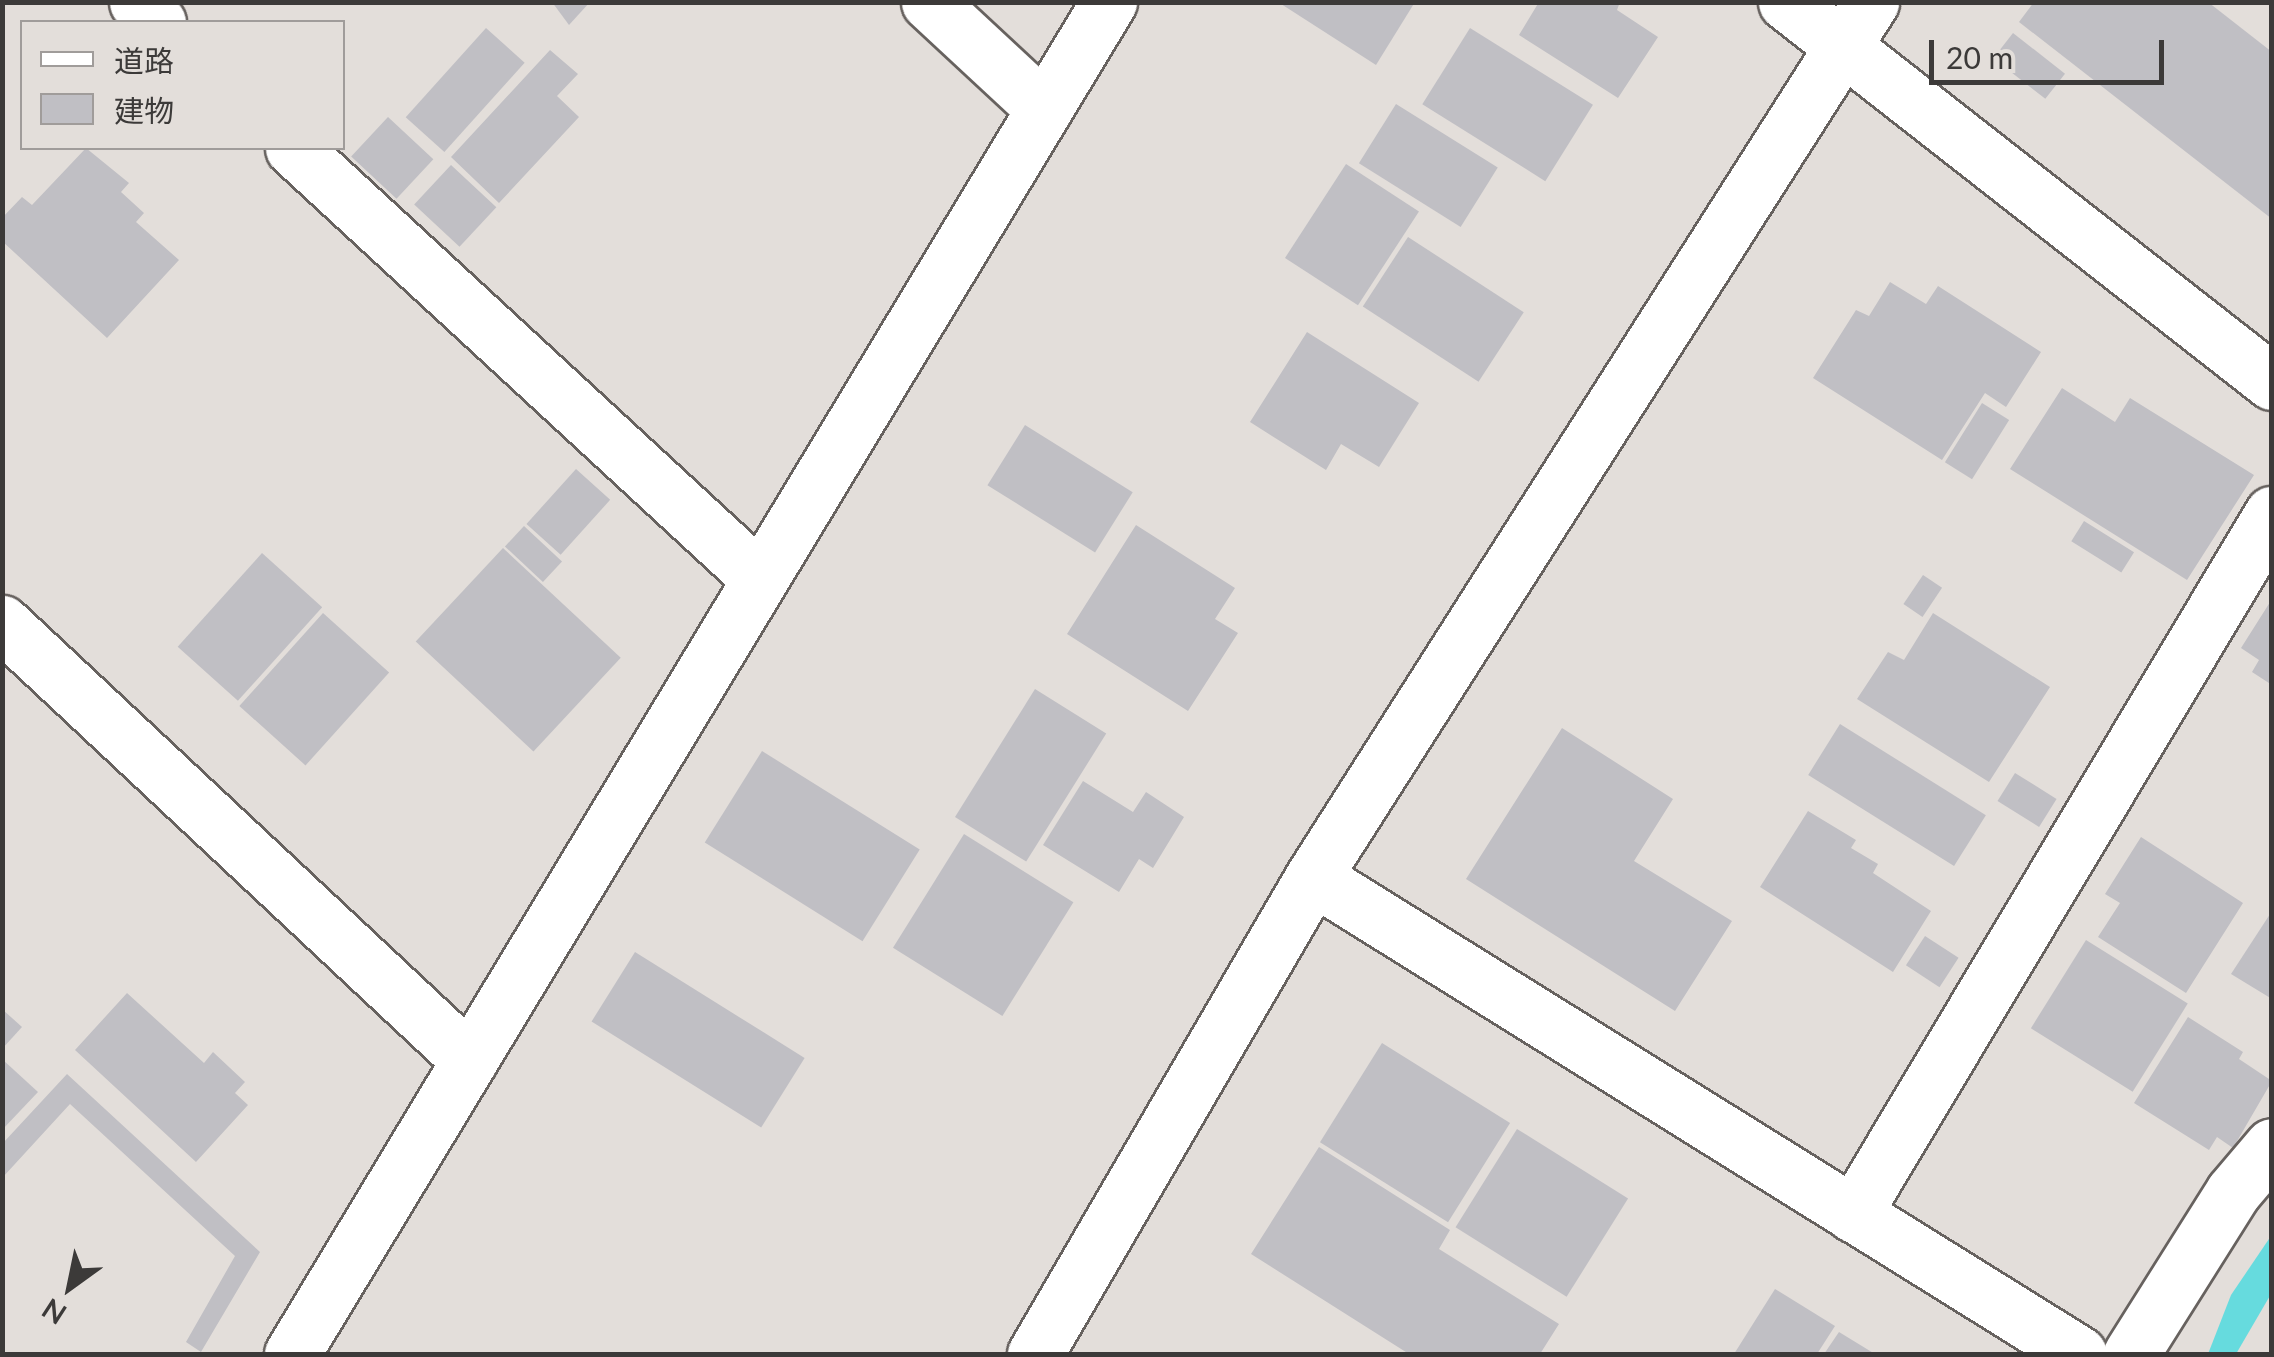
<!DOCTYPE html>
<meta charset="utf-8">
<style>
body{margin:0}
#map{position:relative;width:2274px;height:1357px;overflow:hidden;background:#e3deda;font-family:Lato,"Noto Sans JP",sans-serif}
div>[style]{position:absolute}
.water>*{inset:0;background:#66dbde}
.building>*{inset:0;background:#c0bfc4;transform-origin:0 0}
.roads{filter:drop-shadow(2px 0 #67625f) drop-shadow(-2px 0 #67625f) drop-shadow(0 2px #67625f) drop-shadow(0 -2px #67625f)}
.minor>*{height:55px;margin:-27.5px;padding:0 27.5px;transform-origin:27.5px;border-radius:27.5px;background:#fff}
.tertiary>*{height:55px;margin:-27.5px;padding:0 27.5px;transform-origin:27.5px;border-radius:27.5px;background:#fff}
span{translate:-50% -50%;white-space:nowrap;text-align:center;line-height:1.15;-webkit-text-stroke:8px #e3deda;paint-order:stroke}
.frame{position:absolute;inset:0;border:5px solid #3c3a39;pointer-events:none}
.legend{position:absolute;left:20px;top:20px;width:325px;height:130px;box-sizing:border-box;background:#e3deda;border:2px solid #a09c9a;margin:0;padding:12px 18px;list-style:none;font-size:30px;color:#3c3a39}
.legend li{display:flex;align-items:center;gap:20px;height:50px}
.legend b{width:50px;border:2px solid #a09c9a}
.north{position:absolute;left:20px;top:1237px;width:100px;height:100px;-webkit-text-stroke:8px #e3deda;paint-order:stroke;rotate:213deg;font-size:28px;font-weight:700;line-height:40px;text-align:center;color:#3c3a39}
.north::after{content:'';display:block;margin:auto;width:35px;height:45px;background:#3c3a39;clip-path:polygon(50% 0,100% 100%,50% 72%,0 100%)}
.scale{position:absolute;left:1929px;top:40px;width:235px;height:45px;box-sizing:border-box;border:5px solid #3c3a39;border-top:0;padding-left:12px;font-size:30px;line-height:35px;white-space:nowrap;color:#3c3a39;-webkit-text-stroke:8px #e3deda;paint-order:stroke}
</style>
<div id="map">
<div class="water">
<i style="clip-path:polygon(2271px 1236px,2271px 1294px,2236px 1354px,2208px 1354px,2231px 1295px)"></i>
</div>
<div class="building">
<i style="clip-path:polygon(552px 2px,590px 2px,569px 25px)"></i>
<i style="clip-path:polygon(1278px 2px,1415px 2px,1376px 65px)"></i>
<i style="clip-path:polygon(1539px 2px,1620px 2px,1617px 10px,1658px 37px,1618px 98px,1519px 35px)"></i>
<i style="clip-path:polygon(2034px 2px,2208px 2px,2272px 52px,2272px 219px,2019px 22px)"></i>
<i style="left:486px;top:28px;width:52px;height:120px;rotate:42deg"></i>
<i style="left:1470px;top:28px;width:145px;height:90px;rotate:32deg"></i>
<i style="left:2013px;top:33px;width:66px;height:32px;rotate:38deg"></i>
<i style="clip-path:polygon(550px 50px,578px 74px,557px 96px,579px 117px,499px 203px,451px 157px)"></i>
<i style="left:1396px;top:104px;width:120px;height:70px;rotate:32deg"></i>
<i style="left:388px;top:117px;width:62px;height:54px;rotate:43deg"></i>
<i style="clip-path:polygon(86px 148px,129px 183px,121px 192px,144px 213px,136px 222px,179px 260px,107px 338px,2px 241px,2px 218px,22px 197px,32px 205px)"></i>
<i style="left:1346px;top:164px;width:87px;height:112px;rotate:33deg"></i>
<i style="left:451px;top:165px;width:62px;height:54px;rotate:43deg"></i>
<i style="left:1408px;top:237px;width:138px;height:83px;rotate:33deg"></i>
<i style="clip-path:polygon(1890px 282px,1926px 304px,1938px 286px,2041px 352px,2006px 407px,1985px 393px,1942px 460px,1813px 378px,1856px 310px,1869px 316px)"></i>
<i style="clip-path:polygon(1307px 332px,1419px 403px,1379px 467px,1341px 444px,1326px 470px,1250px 422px)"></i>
<i style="clip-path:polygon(2062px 388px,2115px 422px,2130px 398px,2254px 475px,2187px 580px,2010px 469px)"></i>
<i style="left:1982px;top:403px;width:32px;height:70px;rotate:32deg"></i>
<i style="left:1025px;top:425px;width:127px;height:71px;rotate:32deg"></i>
<i style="left:576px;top:469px;width:46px;height:74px;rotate:42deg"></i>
<i style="left:2084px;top:521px;width:59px;height:24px;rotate:32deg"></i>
<i style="clip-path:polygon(1136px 525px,1235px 588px,1215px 619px,1238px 633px,1188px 711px,1067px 634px)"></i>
<i style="left:524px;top:526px;width:52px;height:28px;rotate:43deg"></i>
<i style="left:503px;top:548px;width:161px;height:128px;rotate:43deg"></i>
<i style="left:262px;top:553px;width:81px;height:126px;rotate:42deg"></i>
<i style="left:1923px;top:575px;width:23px;height:35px;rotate:34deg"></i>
<i style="clip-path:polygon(2272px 599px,2272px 685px,2252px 672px,2259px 660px,2241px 648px)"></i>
<i style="left:323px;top:613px;width:89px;height:125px;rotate:42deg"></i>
<i style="clip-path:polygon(1933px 613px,2050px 687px,1989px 782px,1857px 699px,1888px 652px,1904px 660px)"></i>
<i style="left:1035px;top:689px;width:84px;height:151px;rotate:32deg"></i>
<i style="left:1840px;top:724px;width:172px;height:60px;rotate:32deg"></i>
<i style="clip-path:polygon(1562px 728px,1673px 799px,1634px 861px,1732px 921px,1675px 1011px,1466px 879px)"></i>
<i style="left:762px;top:751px;width:186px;height:108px;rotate:32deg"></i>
<i style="left:2015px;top:773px;width:49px;height:33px;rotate:32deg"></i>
<i style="clip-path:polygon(1083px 781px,1133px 812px,1146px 792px,1184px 817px,1153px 868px,1139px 859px,1119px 892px,1043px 845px)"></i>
<i style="clip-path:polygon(1808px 811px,1856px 840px,1851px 848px,1878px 864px,1873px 873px,1931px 911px,1893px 972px,1760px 887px)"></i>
<i style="left:964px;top:834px;width:129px;height:134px;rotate:32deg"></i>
<i style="clip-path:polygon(2141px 837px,2243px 903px,2186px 993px,2098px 937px,2120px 903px,2105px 894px)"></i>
<i style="clip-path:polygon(2272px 911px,2272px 999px,2231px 974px)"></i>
<i style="left:1925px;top:936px;width:40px;height:35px;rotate:33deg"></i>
<i style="left:2086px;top:940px;width:120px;height:104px;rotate:32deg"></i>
<i style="left:635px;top:952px;width:200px;height:82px;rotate:32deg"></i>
<i style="clip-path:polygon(127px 993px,204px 1063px,213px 1052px,245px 1082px,235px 1093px,248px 1105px,196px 1162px,75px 1050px)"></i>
<i style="clip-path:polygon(2px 1009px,22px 1027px,2px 1049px)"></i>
<i style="clip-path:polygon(2188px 1017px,2243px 1052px,2239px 1059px,2272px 1081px,2233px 1148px,2217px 1137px,2209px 1150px,2134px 1103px)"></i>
<i style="left:1382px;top:1043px;width:151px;height:117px;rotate:32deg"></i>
<i style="clip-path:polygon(2px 1059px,38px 1092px,2px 1130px)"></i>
<i style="clip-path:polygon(67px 1074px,260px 1252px,201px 1352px,186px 1342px,235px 1256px,70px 1104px,3px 1177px,3px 1143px)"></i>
<i style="left:1517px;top:1129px;width:131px;height:116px;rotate:32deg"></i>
<i style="clip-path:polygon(1319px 1147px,1450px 1230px,1439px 1249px,1559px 1324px,1540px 1354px,1409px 1354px,1251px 1254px)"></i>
<i style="clip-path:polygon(1775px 1289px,1835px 1326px,1817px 1354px,1734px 1354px)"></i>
<i style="clip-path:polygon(1839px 1332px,1875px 1354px,1824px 1354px)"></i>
</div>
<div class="roads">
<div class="minor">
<i style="left:137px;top:2px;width:29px;rotate:44deg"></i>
<i style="left:929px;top:2px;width:157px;rotate:42.9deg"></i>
<i style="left:1786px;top:2px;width:617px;rotate:38.02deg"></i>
<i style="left:293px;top:148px;width:635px;rotate:42.7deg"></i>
<i style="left:2px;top:623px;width:640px;rotate:43.1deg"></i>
<i style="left:1313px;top:877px;width:902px;rotate:31.91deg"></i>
<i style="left:1853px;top:1214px;width:816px;rotate:-59.1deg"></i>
<i style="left:2131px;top:1354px;width:191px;rotate:-57.8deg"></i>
<i style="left:2233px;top:1192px;width:60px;rotate:-49.7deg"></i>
</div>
<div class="tertiary">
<i style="left:292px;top:1354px;width:1580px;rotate:-58.86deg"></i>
<i style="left:1035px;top:1354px;width:552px;rotate:-59.77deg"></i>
<i style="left:1313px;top:877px;width:1038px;rotate:-57.47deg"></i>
</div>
</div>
<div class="frame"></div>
<ul class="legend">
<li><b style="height:12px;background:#fff"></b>道路</li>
<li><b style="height:28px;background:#c0bfc4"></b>建物</li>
</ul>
<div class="north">N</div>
<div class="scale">20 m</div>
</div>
